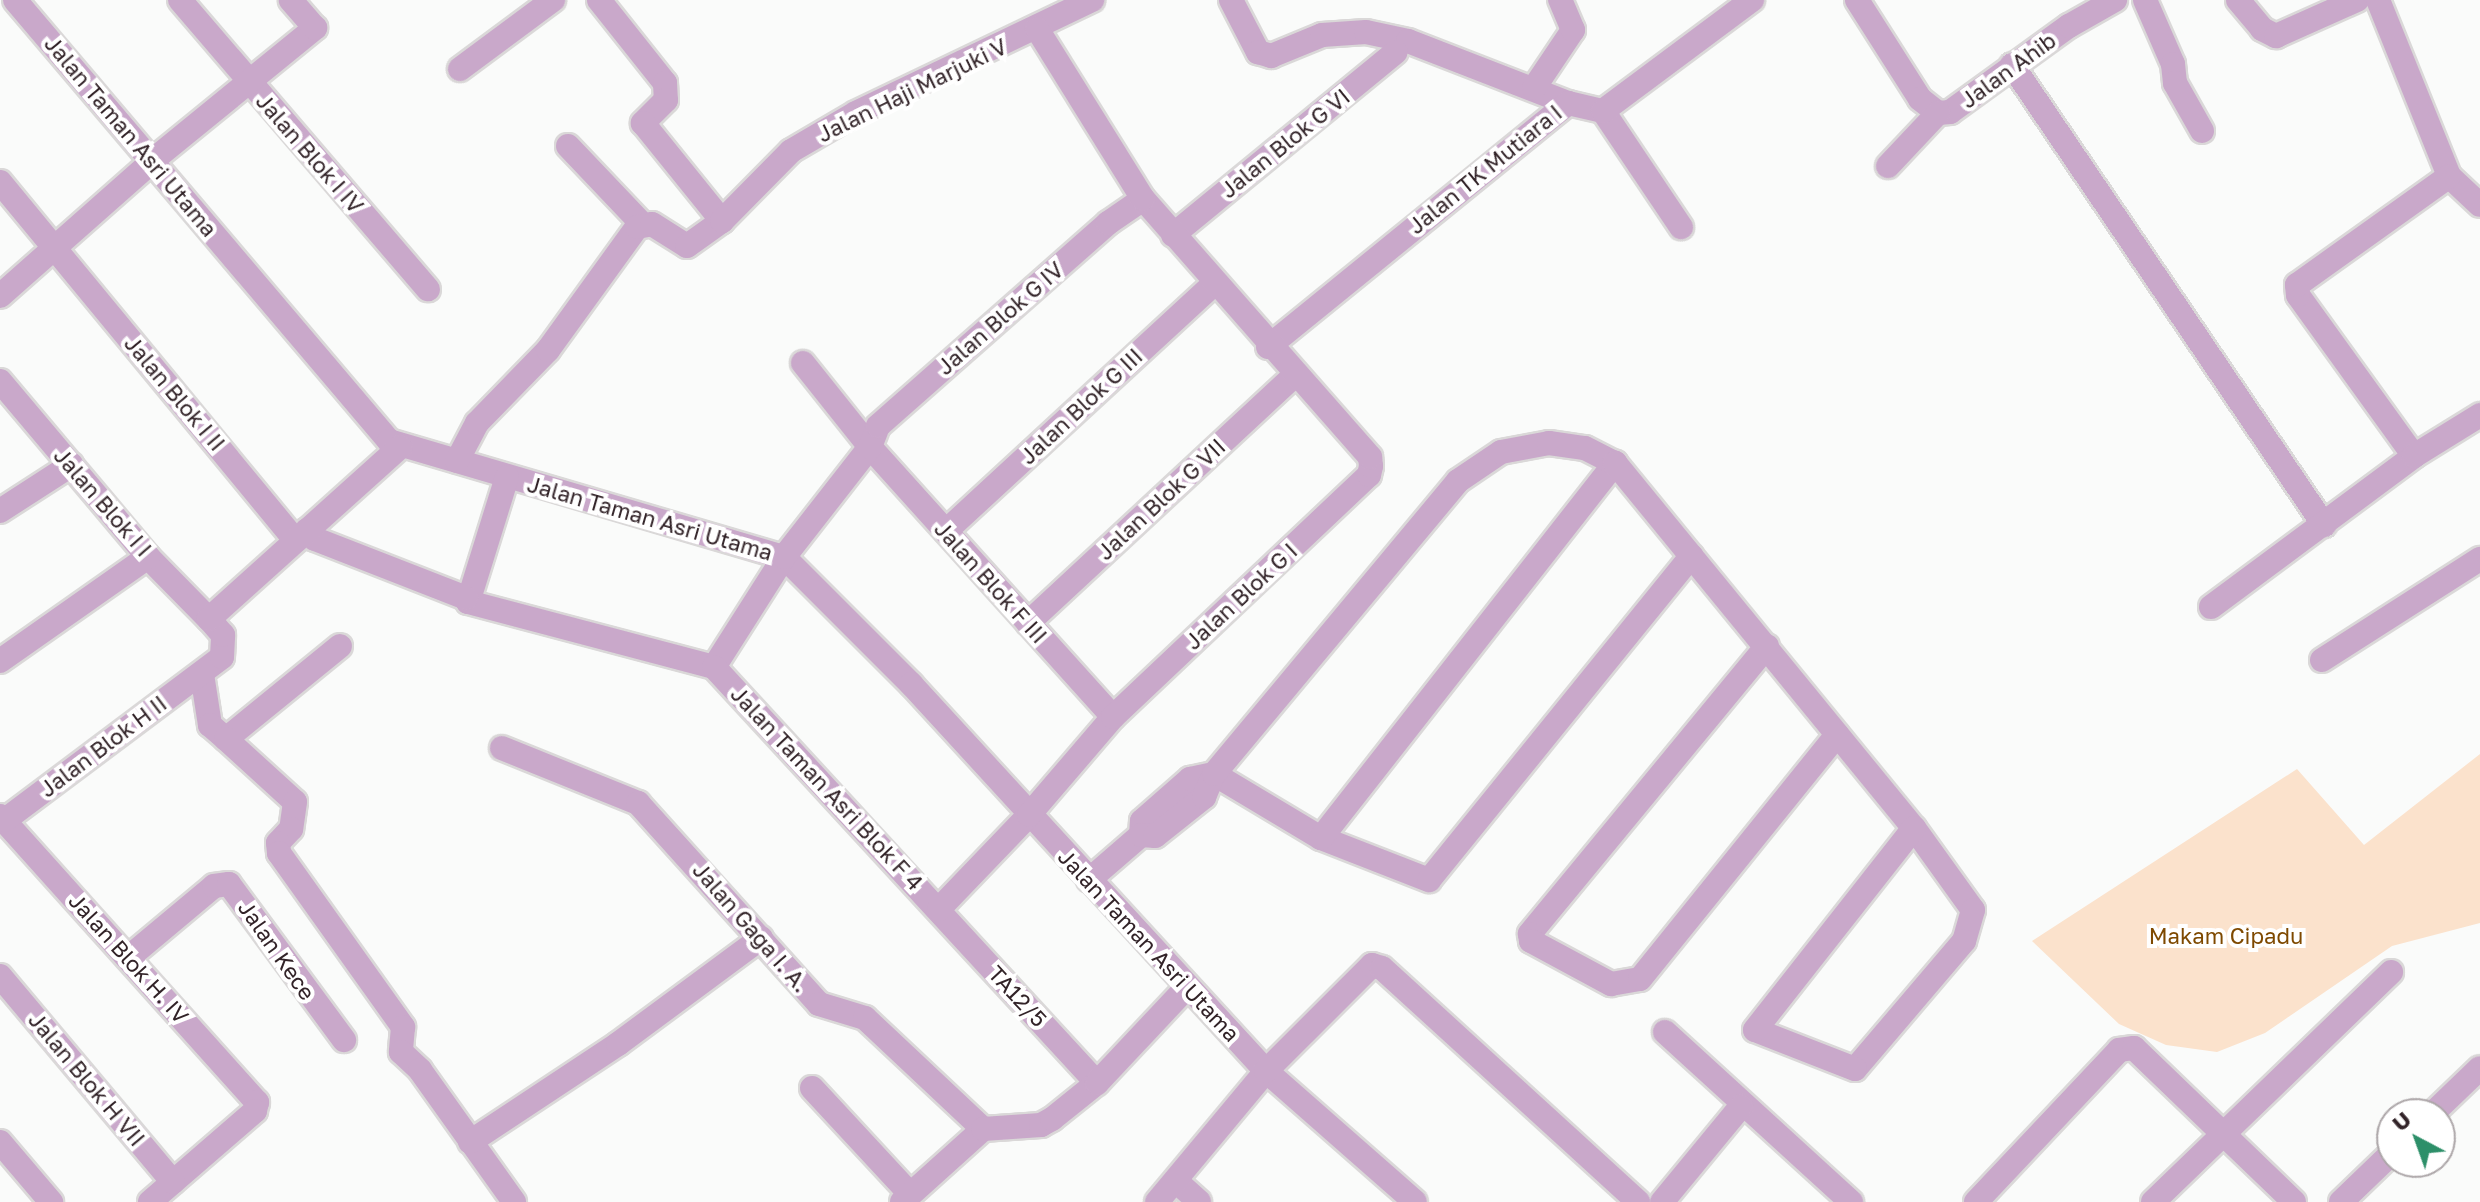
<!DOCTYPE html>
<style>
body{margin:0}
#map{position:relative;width:2480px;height:1202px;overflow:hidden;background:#fafbfa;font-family:"Golos Text",sans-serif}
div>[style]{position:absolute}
.green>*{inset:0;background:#fbe2cc}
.roads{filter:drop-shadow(2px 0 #dad8d8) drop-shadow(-2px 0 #dad8d8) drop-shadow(0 2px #dad8d8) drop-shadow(0 -2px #dad8d8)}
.minor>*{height:24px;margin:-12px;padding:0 12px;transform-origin:12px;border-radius:12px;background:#c9a8ca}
span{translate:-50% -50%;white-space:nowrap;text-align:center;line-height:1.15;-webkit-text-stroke:8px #fff;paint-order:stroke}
.street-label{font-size:22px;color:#322328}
.park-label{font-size:22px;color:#7e4900}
.north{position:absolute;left:2376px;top:1098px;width:80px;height:80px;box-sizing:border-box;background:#fff;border:2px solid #ada7a9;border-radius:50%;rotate:319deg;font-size:22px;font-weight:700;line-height:32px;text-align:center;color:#322328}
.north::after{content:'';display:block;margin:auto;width:28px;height:36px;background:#2d8f69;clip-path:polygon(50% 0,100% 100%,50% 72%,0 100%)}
</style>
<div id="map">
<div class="green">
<i style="clip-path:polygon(2480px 754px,2480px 923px,2392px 946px,2265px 1033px,2217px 1052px,2166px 1045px,2119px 1024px,2032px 941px,2297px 769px,2364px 845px)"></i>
</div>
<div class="roads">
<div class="minor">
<i style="left:15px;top:0;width:578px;rotate:49.7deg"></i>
<i style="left:389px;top:441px;width:412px;rotate:16.4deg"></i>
<i style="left:784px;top:557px;width:180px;rotate:45deg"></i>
<i style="left:911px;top:684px;width:525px;rotate:47.47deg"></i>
<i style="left:1266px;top:1071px;width:198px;rotate:41.3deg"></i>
<i style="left:180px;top:0;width:381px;rotate:49.4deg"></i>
<i style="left:599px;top:0;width:106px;rotate:51.5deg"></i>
<i style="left:665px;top:83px;width:17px;rotate:87deg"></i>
<i style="left:666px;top:100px;width:33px;rotate:135deg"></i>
<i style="left:643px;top:123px;width:126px;rotate:51.1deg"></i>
<i style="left:1231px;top:0;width:59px;rotate:62.6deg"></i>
<i style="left:1258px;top:52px;width:14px;rotate:17deg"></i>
<i style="left:1271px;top:56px;width:55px;rotate:-22.4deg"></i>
<i style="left:1322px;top:35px;width:44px;rotate:-3.9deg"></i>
<i style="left:1366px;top:32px;width:43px;rotate:12.1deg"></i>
<i style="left:1408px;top:41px;width:172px;rotate:21.2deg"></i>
<i style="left:1857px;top:0;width:117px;rotate:57.5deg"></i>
<i style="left:1920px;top:99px;width:23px;rotate:38deg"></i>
<i style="left:1938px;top:113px;width:12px;rotate:-5deg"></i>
<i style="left:1950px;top:112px;width:147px;rotate:-35.9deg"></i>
<i style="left:2069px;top:26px;width:53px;rotate:-29.5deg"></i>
<i style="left:2145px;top:0;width:70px;rotate:66.4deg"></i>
<i style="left:2173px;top:64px;width:19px;rotate:84deg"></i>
<i style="left:2175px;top:83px;width:55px;rotate:60.6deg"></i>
<i style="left:2238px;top:0;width:38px;rotate:50deg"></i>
<i style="left:2262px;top:29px;width:16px;rotate:27deg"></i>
<i style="left:2276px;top:36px;width:89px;rotate:-24deg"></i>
<i style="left:2378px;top:0;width:190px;rotate:68deg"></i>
<i style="left:2449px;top:176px;width:42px;rotate:43.1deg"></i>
<i style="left:2012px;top:65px;width:556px;rotate:55.85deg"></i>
<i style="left:460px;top:69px;width:116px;rotate:-36.6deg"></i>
<i style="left:1534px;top:88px;width:70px;rotate:-56.1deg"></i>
<i style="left:1573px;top:30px;width:33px;rotate:-113deg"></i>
<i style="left:1603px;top:111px;width:140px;rotate:56.1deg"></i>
<i style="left:568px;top:146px;width:108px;rotate:46.5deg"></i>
<i style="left:1888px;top:166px;width:73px;rotate:-46.7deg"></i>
<i style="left:0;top:182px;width:465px;rotate:50.5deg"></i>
<i style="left:1173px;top:235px;width:288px;rotate:-39.4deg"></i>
<i style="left:0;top:296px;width:211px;rotate:-41.5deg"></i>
<i style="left:158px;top:156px;width:203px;rotate:-39.2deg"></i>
<i style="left:315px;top:28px;width:37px;rotate:-131deg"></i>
<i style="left:1268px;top:347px;width:387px;rotate:-39.1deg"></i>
<i style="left:1568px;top:103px;width:36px;rotate:13deg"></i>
<i style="left:1603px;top:111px;width:186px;rotate:-36.7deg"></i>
<i style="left:803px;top:363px;width:107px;rotate:51.4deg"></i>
<i style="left:870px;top:447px;width:363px;rotate:48deg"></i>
<i style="left:0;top:381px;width:230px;rotate:49.9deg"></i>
<i style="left:148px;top:557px;width:87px;rotate:45.5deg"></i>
<i style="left:2414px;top:456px;width:198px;rotate:-125.8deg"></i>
<i style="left:2298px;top:295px;width:10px;rotate:-96deg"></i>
<i style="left:2297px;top:285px;width:187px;rotate:-35.6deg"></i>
<i style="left:457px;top:461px;width:43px;rotate:-62.2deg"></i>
<i style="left:477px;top:423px;width:102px;rotate:-45.8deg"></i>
<i style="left:548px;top:350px;width:152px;rotate:-54.1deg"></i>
<i style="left:637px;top:227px;width:15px;rotate:-11deg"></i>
<i style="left:652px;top:224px;width:41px;rotate:32.2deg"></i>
<i style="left:687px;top:246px;width:43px;rotate:-35.5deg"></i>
<i style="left:722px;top:221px;width:98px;rotate:-45.4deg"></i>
<i style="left:791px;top:151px;width:75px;rotate:-30.3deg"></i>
<i style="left:856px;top:113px;width:262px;rotate:-25.6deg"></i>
<i style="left:507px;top:477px;width:131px;rotate:107.3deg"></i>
<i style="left:468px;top:602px;width:254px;rotate:14.8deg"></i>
<i style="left:0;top:511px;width:85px;rotate:-32.9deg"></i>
<i style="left:307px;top:530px;width:12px;rotate:48deg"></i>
<i style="left:315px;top:539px;width:162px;rotate:21.3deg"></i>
<i style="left:946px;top:531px;width:367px;rotate:-42.7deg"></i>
<i style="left:2211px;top:607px;width:253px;rotate:-36.6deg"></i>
<i style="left:2414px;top:456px;width:78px;rotate:-31.8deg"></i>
<i style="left:1028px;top:623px;width:364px;rotate:-42.9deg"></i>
<i style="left:1767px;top:646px;width:373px;rotate:129.5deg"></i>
<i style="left:1530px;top:934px;width:7px;rotate:82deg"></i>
<i style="left:1531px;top:941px;width:91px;rotate:28.3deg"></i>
<i style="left:1611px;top:984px;width:29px;rotate:-10deg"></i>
<i style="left:1640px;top:979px;width:314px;rotate:-51.1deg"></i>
<i style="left:2322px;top:660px;width:188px;rotate:-32.6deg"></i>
<i style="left:0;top:661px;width:181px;rotate:-35.1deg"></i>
<i style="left:714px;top:667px;width:130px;rotate:-57.5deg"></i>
<i style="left:784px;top:557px;width:140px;rotate:-52deg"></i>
<i style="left:870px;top:447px;width:22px;rotate:-69deg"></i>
<i style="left:878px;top:426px;width:307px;rotate:-41.4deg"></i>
<i style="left:1108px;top:223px;width:42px;rotate:-34.4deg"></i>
<i style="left:714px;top:667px;width:565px;rotate:47.37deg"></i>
<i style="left:202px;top:674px;width:52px;rotate:81.1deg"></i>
<i style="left:210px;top:725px;width:21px;rotate:41deg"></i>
<i style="left:226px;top:739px;width:147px;rotate:-39.2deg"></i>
<i style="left:226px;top:739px;width:93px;rotate:42.4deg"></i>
<i style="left:295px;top:802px;width:27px;rotate:98deg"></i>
<i style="left:291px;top:829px;width:19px;rotate:133deg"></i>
<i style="left:278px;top:843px;width:10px;rotate:84deg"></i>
<i style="left:279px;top:853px;width:214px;rotate:54.5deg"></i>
<i style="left:403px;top:1027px;width:25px;rotate:95deg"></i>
<i style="left:401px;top:1052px;width:26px;rotate:43deg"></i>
<i style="left:420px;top:1070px;width:162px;rotate:54.5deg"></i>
<i style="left:502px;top:748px;width:147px;rotate:22deg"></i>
<i style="left:638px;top:803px;width:270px;rotate:48deg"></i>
<i style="left:819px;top:1004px;width:48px;rotate:16.9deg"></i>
<i style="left:865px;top:1018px;width:162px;rotate:43.2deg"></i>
<i style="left:0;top:816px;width:385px;rotate:48.1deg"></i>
<i style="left:257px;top:1102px;width:9px;rotate:103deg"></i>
<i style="left:255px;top:1111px;width:139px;rotate:139.1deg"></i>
<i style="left:5px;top:820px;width:271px;rotate:-36.9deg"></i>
<i style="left:222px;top:657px;width:22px;rotate:-87deg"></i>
<i style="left:223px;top:635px;width:21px;rotate:-131deg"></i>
<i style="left:209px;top:619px;width:257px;rotate:-42deg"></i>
<i style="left:1141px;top:835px;width:14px;rotate:-86deg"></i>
<i style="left:1142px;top:821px;width:64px;rotate:-41.2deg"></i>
<i style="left:1190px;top:779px;width:25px;rotate:-12deg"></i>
<i style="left:1214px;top:774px;width:125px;rotate:30.9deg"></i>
<i style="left:1321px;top:838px;width:116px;rotate:21.3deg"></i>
<i style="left:1429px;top:880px;width:417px;rotate:-51deg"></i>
<i style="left:1321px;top:838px;width:477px;rotate:-51.9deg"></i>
<i style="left:1089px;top:880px;width:69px;rotate:-40.9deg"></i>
<i style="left:1141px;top:835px;width:14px;rotate:4deg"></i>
<i style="left:1155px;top:836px;width:63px;rotate:-38.5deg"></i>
<i style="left:1204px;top:797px;width:25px;rotate:-67deg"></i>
<i style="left:1214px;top:774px;width:381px;rotate:-50.2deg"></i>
<i style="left:1458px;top:481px;width:52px;rotate:-34deg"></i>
<i style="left:1501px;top:452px;width:49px;rotate:-10.6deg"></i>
<i style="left:1549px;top:443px;width:36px;rotate:8deg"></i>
<i style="left:1585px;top:448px;width:34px;rotate:27deg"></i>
<i style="left:1615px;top:463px;width:472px;rotate:50.7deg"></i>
<i style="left:1914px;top:828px;width:101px;rotate:54.3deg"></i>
<i style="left:1973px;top:910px;width:32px;rotate:106deg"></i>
<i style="left:1964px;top:941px;width:168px;rotate:130.4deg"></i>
<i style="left:1855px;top:1069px;width:107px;rotate:-158.7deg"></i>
<i style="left:1755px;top:1030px;width:257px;rotate:-51.8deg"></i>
<i style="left:939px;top:909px;width:130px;rotate:-46.2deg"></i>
<i style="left:1029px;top:815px;width:129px;rotate:-49.4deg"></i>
<i style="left:1113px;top:717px;width:352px;rotate:-43.4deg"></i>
<i style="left:1369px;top:475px;width:9px;rotate:-77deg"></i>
<i style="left:1371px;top:466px;width:9px;rotate:-96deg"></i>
<i style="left:1370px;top:457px;width:344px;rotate:-131.3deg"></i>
<i style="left:1143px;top:199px;width:200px;rotate:-121.9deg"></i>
<i style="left:128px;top:958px;width:112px;rotate:-39.9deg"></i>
<i style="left:214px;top:886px;width:15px;rotate:-8deg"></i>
<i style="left:229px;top:884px;width:194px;rotate:53.6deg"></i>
<i style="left:0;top:976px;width:269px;rotate:50deg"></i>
<i style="left:1665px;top:1032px;width:252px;rotate:42.4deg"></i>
<i style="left:812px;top:1088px;width:144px;rotate:47.2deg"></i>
<i style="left:2432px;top:1114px;width:66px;rotate:-43.8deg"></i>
<i style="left:0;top:1142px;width:79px;rotate:49.6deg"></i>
<i style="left:470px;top:1142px;width:178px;rotate:-33.5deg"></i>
<i style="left:618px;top:1044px;width:178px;rotate:-36.5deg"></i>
<i style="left:1176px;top:1181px;width:31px;rotate:42deg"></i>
<i style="left:902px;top:1202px;width:109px;rotate:-42deg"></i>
<i style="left:983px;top:1129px;width:58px;rotate:-3.9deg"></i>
<i style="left:1041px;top:1125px;width:13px;rotate:-29deg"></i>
<i style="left:1052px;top:1119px;width:58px;rotate:-38.7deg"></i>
<i style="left:1097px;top:1083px;width:132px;rotate:-46.8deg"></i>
<i style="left:1157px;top:1202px;width:170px;rotate:-50.2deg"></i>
<i style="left:1266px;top:1071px;width:150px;rotate:-45deg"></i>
<i style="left:1372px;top:965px;width:10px;rotate:17deg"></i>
<i style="left:1382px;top:968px;width:347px;rotate:42.4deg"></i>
<i style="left:1662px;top:1202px;width:124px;rotate:-50.5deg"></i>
<i style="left:1976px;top:1202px;width:209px;rotate:-46.7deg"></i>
<i style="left:2119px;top:1050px;width:15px;rotate:-8deg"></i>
<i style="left:2134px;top:1048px;width:222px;rotate:43.9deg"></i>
<i style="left:2153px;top:1202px;width:331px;rotate:-44deg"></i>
<i style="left:2341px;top:1202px;width:71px;rotate:-43.9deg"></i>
</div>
</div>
<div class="street-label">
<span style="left:2008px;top:70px;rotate:-36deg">Jalan Ahib</span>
<span style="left:912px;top:90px;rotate:-26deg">Jalan Haji Marjuki V</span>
<span style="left:131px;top:136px;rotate:50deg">Jalan Taman Asri Utama</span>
<span style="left:1285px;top:143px;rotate:-39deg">Jalan Blok G VI</span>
<span style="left:310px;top:153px;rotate:49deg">Jalan Blok I IV</span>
<span style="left:1485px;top:169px;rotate:-39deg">Jalan TK Mutiara I</span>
<span style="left:1000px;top:318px;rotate:-41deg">Jalan Blok G IV</span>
<span style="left:175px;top:393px;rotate:50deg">Jalan Blok I II</span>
<span style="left:1081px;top:406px;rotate:-43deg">Jalan Blok G III</span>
<span style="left:1161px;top:499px;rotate:-43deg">Jalan Blok G VII</span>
<span style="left:103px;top:502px;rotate:49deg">Jalan Blok I I</span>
<span style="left:650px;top:518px;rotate:16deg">Jalan Taman Asri Utama</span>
<span style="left:991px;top:582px;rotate:48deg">Jalan Blok F III</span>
<span style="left:1241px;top:596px;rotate:-43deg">Jalan Blok G I</span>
<span style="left:103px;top:746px;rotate:-37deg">Jalan Blok H II</span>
<span style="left:827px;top:788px;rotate:47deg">Jalan Taman Asri Blok F 4</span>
<span style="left:751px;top:927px;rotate:49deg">Jalan Gaga I. A.</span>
<span style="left:1149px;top:945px;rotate:47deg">Jalan Taman Asri Utama</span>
<span style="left:277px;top:950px;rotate:55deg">Jalan Kece</span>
<span style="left:129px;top:958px;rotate:48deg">Jalan Blok H. IV</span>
<span style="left:1018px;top:996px;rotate:47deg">TA12/5</span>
<span style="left:87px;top:1079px;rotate:50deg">Jalan Blok H VII</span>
</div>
<div class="park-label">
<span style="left:2226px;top:936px">Makam Cipadu</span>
</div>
<div class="north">U</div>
</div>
